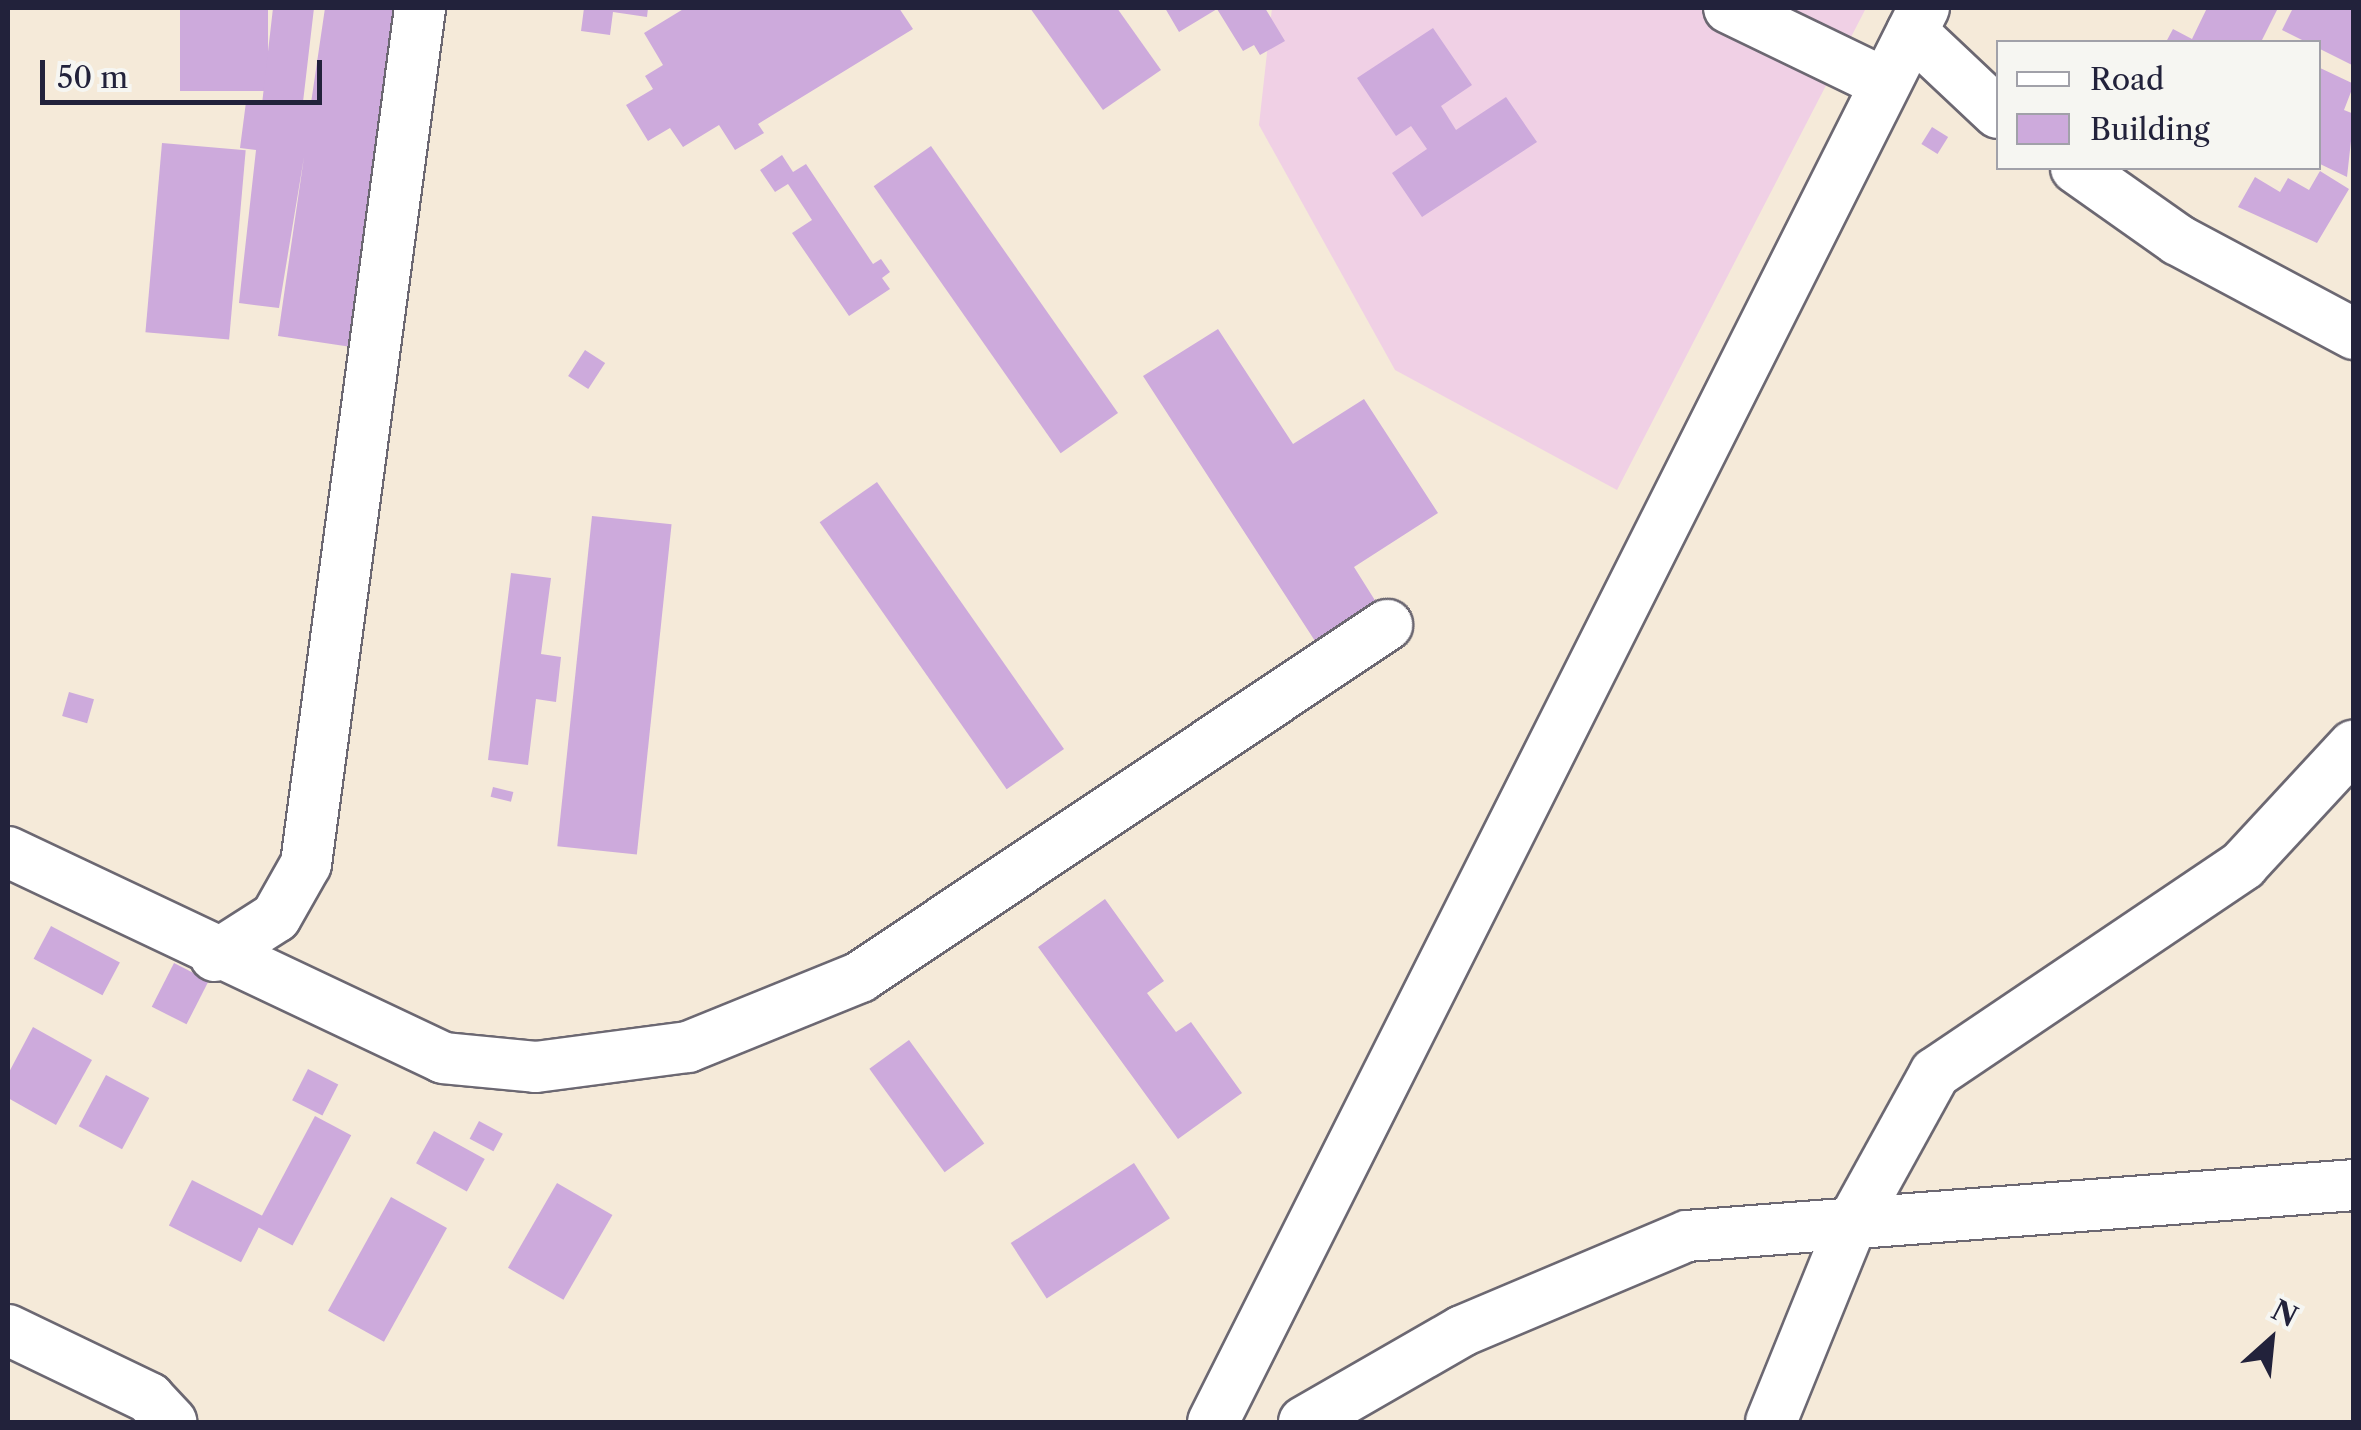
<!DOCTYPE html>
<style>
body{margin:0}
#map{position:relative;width:2361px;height:1430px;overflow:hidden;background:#f5ead9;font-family:"Libre Caslon Text",serif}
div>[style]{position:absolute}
.built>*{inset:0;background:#f0d0e5}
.building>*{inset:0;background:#cdaadc;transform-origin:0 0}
.roads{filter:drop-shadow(2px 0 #6c6872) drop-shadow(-2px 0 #6c6872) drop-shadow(0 2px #6c6872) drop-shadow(0 -2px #6c6872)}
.minor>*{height:50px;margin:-25px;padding:0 25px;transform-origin:25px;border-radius:25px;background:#fff}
span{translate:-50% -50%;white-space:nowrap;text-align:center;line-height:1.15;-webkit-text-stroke:9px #f6f6f2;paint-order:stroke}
.frame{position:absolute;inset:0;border:10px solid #22223b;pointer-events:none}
.legend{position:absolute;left:1996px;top:40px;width:325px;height:130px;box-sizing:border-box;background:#f6f6f2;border:2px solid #a1a1a9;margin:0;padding:12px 18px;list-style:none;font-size:30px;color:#22223b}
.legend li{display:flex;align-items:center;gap:20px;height:50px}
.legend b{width:50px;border:2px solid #a1a1a9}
.north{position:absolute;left:2221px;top:1290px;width:100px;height:100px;-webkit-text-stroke:8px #f6f6f2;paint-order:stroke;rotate:27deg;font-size:28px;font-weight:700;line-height:40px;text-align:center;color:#22223b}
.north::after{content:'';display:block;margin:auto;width:35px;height:45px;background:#22223b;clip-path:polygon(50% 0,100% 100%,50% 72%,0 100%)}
.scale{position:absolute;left:40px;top:60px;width:282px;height:45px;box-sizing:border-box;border:5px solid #22223b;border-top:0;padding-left:12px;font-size:30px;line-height:35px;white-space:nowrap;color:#22223b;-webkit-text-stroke:8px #f6f6f2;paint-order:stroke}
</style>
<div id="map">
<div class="built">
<i style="clip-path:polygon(1272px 8px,1866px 8px,1617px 490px,1395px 370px,1259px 125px)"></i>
</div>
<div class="building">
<i style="left:180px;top:8px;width:88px;height:83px"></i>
<i style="clip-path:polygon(273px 8px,314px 8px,303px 102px,311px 103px,325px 8px,409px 8px,358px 348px,278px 336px,304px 157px,279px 308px,239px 303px,256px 150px,240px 148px,246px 102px,262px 104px)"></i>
<i style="clip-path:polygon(584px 8px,648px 8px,647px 17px,613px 12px,610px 35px,581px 31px)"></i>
<i style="clip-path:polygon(685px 8px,899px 8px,913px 29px,758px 124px,764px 133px,735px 150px,719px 125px,683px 147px,670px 128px,648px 141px,626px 105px,653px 89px,645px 76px,663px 65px,644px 33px)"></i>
<i style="clip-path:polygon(1030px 8px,1117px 8px,1161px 70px,1103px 110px)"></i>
<i style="clip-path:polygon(1165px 8px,1265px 8px,1285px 41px,1260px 55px,1254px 45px,1243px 51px,1217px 9px,1179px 32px)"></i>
<i style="clip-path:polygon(2207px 8px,2278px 8px,2261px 42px,2166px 42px,2173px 29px,2192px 39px)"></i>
<i style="clip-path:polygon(2293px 8px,2354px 10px,2354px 66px,2282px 30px)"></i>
<i style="clip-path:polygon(1433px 28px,1472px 85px,1441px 106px,1456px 130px,1506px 97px,1537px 142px,1422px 217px,1392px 173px,1427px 149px,1411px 126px,1396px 136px,1357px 78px)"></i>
<i style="clip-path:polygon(2318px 67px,2354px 84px,2344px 110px,2354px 114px,2347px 177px,2318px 163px)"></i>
<i style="left:1932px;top:127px;width:19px;height:20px;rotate:32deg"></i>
<i style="left:162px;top:143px;width:84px;height:190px;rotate:5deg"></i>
<i style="left:931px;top:146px;width:326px;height:70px;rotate:55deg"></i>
<i style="clip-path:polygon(782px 155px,793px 172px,806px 164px,873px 264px,881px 259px,890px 272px,882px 278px,890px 289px,849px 316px,792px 233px,812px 220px,788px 184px,775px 192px,760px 170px)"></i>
<i style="clip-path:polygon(2320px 171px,2349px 189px,2317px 243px,2238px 207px,2255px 177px,2280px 192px,2288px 178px,2309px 190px)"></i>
<i style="clip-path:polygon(1218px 329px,1293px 444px,1364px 399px,1438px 513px,1354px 567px,1376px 602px,1315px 641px,1143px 376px)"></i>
<i style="left:585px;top:350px;width:24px;height:31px;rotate:33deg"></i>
<i style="left:877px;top:482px;width:326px;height:70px;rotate:55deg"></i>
<i style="left:592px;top:516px;width:80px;height:332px;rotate:6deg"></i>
<i style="clip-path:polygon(511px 573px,551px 578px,541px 654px,561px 657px,556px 702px,536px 699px,528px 765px,488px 760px)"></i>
<i style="left:69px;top:692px;width:26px;height:25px;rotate:16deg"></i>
<i style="left:493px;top:787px;width:21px;height:10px;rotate:14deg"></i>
<i style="clip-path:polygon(1105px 899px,1164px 981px,1147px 993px,1176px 1032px,1191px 1022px,1242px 1093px,1178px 1139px,1038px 947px)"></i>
<i style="left:51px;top:926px;width:78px;height:37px;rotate:28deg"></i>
<i style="left:174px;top:963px;width:39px;height:49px;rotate:27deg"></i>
<i style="clip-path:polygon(33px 1027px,92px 1060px,56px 1125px,8px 1098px,8px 1074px)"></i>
<i style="left:909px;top:1040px;width:128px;height:49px;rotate:54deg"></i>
<i style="left:308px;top:1069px;width:34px;height:35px;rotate:27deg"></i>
<i style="left:106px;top:1075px;width:49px;height:58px;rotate:28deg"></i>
<i style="left:315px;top:1116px;width:41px;height:125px;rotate:28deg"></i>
<i style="left:479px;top:1121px;width:27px;height:20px;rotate:28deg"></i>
<i style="left:434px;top:1131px;width:58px;height:37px;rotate:29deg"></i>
<i style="left:1134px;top:1163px;width:66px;height:147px;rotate:57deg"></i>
<i style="left:192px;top:1180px;width:81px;height:51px;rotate:27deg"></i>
<i style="left:557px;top:1183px;width:64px;height:98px;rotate:30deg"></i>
<i style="left:391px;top:1197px;width:64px;height:130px;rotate:29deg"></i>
</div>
<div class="roads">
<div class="minor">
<i style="left:1729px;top:8px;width:172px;rotate:25.8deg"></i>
<i style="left:1912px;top:32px;width:118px;rotate:43.3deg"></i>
<i style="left:2076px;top:168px;width:125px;rotate:35.2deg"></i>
<i style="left:2178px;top:240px;width:200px;rotate:28.1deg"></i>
<i style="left:8px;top:852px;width:481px;rotate:25.3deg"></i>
<i style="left:443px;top:1058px;width:93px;rotate:5.5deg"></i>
<i style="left:536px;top:1067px;width:153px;rotate:-7.5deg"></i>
<i style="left:688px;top:1047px;width:186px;rotate:-22.1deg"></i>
<i style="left:860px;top:977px;width:634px;rotate:-33.74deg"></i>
<i style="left:215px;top:956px;width:72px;rotate:-32.6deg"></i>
<i style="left:276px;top:917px;width:61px;rotate:-60.5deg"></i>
<i style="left:306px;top:864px;width:864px;rotate:-82.41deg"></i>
<i style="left:8px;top:1330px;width:157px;rotate:25.7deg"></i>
<i style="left:149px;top:1398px;width:33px;rotate:47deg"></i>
<i style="left:1213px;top:1422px;width:1583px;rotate:-63.31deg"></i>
<i style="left:1304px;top:1422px;width:182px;rotate:-29.9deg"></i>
<i style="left:1462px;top:1331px;width:244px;rotate:-22.9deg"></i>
<i style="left:1687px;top:1236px;width:669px;rotate:-4.37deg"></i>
<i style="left:1771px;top:1422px;width:210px;rotate:-67.9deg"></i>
<i style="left:1850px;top:1227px;width:176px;rotate:-61.1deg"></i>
<i style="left:1935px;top:1073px;width:372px;rotate:-34deg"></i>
<i style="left:2243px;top:865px;width:163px;rotate:-47.2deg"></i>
</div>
</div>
<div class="frame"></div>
<ul class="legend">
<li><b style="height:12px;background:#fff"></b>Road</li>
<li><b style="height:28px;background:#cdaadc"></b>Building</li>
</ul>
<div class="north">N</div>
<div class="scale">50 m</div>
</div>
